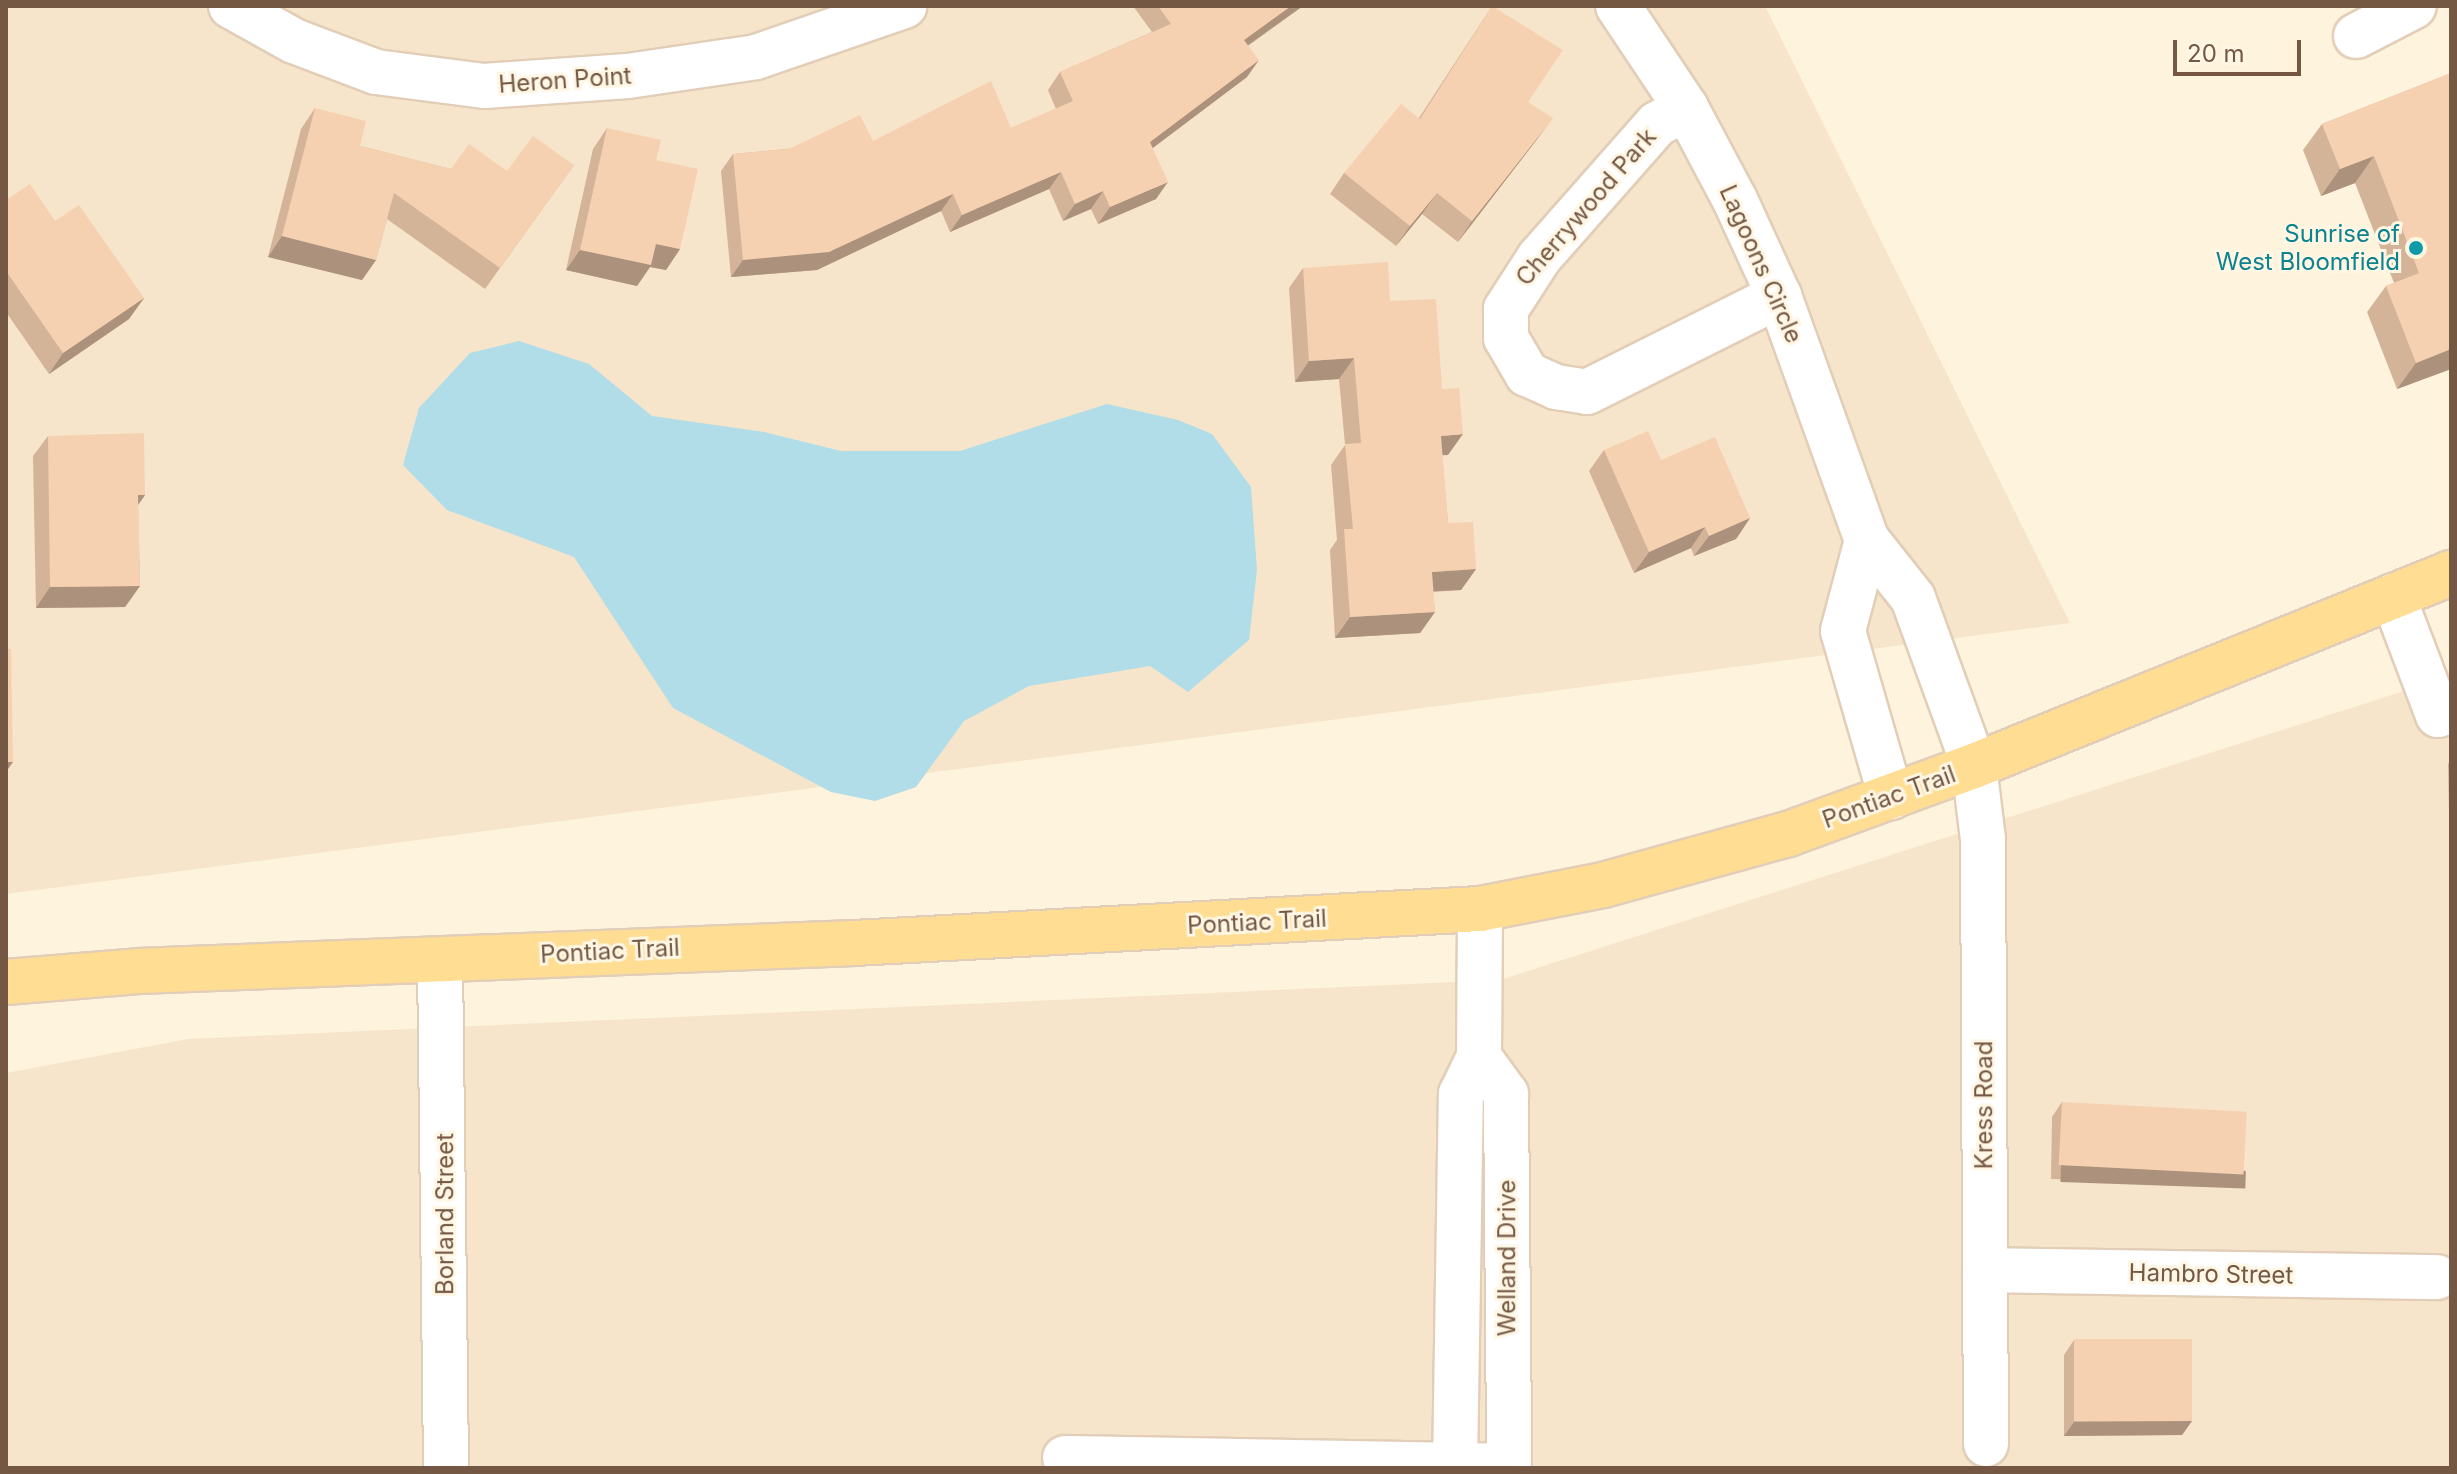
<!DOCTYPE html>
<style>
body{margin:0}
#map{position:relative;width:2457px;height:1474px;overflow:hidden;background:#fef3dc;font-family:Inter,sans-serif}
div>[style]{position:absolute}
.residential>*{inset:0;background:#f6e5ca}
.water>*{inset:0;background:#b0dde8}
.roads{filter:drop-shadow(2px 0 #e2ceb8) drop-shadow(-2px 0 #e2ceb8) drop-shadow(0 2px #e2ceb8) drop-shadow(0 -2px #e2ceb8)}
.minor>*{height:44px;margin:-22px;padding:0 22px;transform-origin:22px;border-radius:22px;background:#fff}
.major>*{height:44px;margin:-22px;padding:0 22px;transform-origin:22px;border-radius:22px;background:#ffdd92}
.wall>*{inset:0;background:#d4b498}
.shaded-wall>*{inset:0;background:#ac927c;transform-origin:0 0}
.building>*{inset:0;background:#f6d1b1;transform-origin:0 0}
.dots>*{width:22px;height:22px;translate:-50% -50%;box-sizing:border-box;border:4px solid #fff6e4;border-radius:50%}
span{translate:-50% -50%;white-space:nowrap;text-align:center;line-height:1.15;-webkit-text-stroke:6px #fff6e4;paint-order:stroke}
.street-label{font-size:24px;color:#745844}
.culture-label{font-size:24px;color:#0d838f}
.right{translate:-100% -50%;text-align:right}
.frame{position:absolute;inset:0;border:8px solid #745844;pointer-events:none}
.scale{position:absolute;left:2173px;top:40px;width:128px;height:36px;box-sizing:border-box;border:4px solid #745844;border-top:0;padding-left:10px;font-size:24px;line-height:28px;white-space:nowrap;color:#745844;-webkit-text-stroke:6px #fff6e4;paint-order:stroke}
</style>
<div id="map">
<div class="residential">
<i style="clip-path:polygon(6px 6px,1765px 6px,2070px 623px,6px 894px)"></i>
<i style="clip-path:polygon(2451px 676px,2451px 1468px,6px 1468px,6px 1073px,188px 1039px,1500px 980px)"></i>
</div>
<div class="water">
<i style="clip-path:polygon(519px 341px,589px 364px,652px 416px,764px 432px,841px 451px,960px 451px,1107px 404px,1178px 420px,1212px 434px,1251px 487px,1257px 570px,1249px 640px,1188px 692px,1150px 666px,1029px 686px,964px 721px,916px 787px,875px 801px,831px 792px,673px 708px,574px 557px,447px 510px,403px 465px,419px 408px,470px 353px)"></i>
</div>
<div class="roads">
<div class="minor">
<i style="left:231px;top:6px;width:72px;rotate:29.1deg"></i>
<i style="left:294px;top:41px;width:88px;rotate:20.7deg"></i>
<i style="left:376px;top:72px;width:109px;rotate:7.4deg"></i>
<i style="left:484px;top:86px;width:144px;rotate:-4deg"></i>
<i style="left:628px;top:76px;width:129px;rotate:-8.4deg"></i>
<i style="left:756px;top:57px;width:157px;rotate:-19deg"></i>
<i style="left:1618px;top:6px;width:123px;rotate:56.3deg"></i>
<i style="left:1686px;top:108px;width:104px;rotate:62deg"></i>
<i style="left:1735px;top:200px;width:106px;rotate:65.4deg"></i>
<i style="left:1779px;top:296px;width:259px;rotate:70.2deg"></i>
<i style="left:1867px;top:540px;width:74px;rotate:51.6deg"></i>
<i style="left:1913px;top:598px;width:179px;rotate:70deg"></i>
<i style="left:1974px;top:766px;width:74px;rotate:83deg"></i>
<i style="left:1983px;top:839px;width:605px;rotate:89.72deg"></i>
<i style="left:2356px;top:36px;width:65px;rotate:-27.3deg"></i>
<i style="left:1686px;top:108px;width:33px;rotate:151deg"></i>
<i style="left:1657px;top:124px;width:179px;rotate:131.4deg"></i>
<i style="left:1539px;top:258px;width:61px;rotate:122.9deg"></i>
<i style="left:1506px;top:309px;width:29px;rotate:90deg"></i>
<i style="left:1506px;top:338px;width:42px;rotate:59.7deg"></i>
<i style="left:1527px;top:374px;width:32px;rotate:24deg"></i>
<i style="left:1556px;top:387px;width:31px;rotate:9deg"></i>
<i style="left:1587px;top:392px;width:215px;rotate:-26.6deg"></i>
<i style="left:1867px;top:540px;width:94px;rotate:104.8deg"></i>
<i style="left:1843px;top:631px;width:173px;rotate:73.9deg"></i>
<i style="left:2393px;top:596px;width:127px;rotate:69.3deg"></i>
<i style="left:2438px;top:715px;width:14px;rotate:-17deg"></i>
<i style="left:440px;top:960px;width:508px;rotate:89.32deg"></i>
<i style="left:1479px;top:1057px;width:46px;rotate:53.9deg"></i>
<i style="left:1506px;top:1094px;width:374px;rotate:89.5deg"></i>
<i style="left:1985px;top:1270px;width:452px;rotate:0.9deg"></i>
<i style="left:1065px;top:1458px;width:444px;rotate:1deg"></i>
<i style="left:1455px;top:1468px;width:374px;rotate:-89.1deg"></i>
<i style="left:1461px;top:1094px;width:41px;rotate:-64.1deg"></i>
<i style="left:1479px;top:1057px;width:148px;rotate:-89.6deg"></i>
</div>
<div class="major">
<i style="left:6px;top:982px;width:133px;rotate:-4.7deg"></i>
<i style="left:139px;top:971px;width:716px;rotate:-2.24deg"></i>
<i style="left:854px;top:943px;width:627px;rotate:-3.11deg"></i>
<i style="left:1480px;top:909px;width:125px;rotate:-11deg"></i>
<i style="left:1603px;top:885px;width:192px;rotate:-15.4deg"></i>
<i style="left:1788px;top:834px;width:198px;rotate:-20.1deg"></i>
<i style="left:1974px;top:766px;width:515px;rotate:-22.03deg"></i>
</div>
</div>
<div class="wall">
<i style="clip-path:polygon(1133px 6px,1303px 6px,1248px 46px,1247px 77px,1153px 148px,1156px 199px,1098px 224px,1091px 209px,1063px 221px,1049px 189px,950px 232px,941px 211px,817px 270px,731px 277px,721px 171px,733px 154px,1011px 128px,1056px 109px,1048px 90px,1060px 72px,1152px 32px)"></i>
<i style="clip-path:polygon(1492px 6px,1528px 102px,1538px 138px,1458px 242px,1422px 214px,1396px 246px,1330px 194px,1344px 173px,1419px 118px)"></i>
<i style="clip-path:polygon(2451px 73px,2451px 369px,2397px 389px,2367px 312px,2386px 286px,2394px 283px,2355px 183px,2321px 196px,2303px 150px,2322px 124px)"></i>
<i style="clip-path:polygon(315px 108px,360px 146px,451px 169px,507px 171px,574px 165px,485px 289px,387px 219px,376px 260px,362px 280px,268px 257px,301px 129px)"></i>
<i style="clip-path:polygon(607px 128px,656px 160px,680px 249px,666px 270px,650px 267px,637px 286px,566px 270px,593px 149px)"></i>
<i style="clip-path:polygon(6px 200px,55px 221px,144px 298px,129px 319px,49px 374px,6px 312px)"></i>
<i style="clip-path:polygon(1303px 268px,1390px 301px,1442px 389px,1448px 455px,1442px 455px,1448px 523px,1476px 569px,1461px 590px,1433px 592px,1435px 612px,1420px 633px,1335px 638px,1330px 550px,1337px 540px,1331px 465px,1345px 445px,1339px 379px,1295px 382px,1289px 288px)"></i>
<i style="clip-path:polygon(48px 436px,145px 495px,138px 505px,140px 586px,125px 607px,36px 608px,33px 456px)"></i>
<i style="clip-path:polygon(1604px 450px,1661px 460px,1750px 518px,1736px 539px,1694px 556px,1691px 548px,1634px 573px,1589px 471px)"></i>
<i style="clip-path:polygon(2451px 760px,2451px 855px,2450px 855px,2448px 764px)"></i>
<i style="clip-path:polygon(2062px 1102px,2246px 1171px,2236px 1185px,2051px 1179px,2052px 1117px)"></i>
<i style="clip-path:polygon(2074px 1340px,2192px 1421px,2182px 1435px,2064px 1436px,2064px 1355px)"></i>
</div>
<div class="shaded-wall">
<i style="clip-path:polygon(1291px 6px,1303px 6px,1231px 57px,1244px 40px)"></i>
<i style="clip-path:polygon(1259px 60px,1247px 77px,1138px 159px,1150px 142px)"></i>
<i style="clip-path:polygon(1553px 118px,1538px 138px,1458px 242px,1472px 221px)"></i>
<i style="clip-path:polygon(2374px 156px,2355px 183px,2321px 196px,2340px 169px)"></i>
<i style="clip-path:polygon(1061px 172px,1049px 189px,950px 232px,962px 215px)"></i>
<i style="clip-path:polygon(1168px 182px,1156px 199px,1098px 224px,1110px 207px)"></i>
<i style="clip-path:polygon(1103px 191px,1091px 209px,1063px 221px,1075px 204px)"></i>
<i style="clip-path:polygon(1437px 193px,1422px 214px,1396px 246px,1410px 226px)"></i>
<i style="clip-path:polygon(953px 194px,941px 211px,817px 270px,731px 277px,743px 260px)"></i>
<i style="clip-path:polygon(282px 236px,376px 260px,362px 280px,268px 257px)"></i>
<i style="clip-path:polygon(656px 244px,680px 249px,666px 270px,650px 267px,637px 286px,566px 270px,580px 250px)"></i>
<i style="clip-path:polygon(144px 298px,129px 319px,49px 374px,63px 353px)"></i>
<i style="clip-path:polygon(2451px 349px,2451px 369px,2397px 389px,2416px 363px)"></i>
<i style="clip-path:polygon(1354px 358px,1339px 379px,1295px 382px,1309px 361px)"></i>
<i style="clip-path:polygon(1463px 434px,1448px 455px,1426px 456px,1441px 436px)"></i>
<i style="clip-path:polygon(138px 495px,145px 495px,131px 515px)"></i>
<i style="clip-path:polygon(1750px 518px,1736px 539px,1694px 556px,1709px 536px)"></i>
<i style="clip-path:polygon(1705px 527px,1691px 548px,1634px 573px,1649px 552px)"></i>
<i style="clip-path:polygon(1476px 569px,1461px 590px,1417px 592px,1432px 572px)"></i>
<i style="clip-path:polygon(140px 586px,125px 607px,36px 608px,50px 587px)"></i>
<i style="clip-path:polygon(1435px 612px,1420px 633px,1335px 638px,1350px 617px)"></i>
<i style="clip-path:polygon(6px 762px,13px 762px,6px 772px)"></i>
<i style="left:2061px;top:1165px;width:185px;height:17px;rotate:2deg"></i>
<i style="clip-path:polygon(2192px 1421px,2182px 1435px,2064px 1436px,2074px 1422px)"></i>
</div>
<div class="building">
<i style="clip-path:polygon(1158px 6px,1291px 6px,1244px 40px,1259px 60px,1150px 142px,1168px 182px,1110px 207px,1103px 191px,1075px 204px,1061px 172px,962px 215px,953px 194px,829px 252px,743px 260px,733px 154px,789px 149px,860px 115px,873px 141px,991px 81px,1011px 128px,1073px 101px,1060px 72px,1171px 24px)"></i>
<i style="clip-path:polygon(1492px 6px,1563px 50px,1528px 102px,1553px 118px,1472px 221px,1437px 193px,1410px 226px,1344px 173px,1401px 104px,1420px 119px)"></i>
<i style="clip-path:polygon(2451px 73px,2451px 349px,2416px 363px,2386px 286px,2419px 273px,2374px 156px,2340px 169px,2322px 124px)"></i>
<i style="clip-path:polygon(315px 108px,366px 121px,360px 146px,451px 169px,469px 144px,507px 171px,533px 136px,574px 165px,500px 268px,394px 193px,376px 260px,282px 236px)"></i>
<i style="clip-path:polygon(607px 128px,661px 140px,656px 160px,698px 169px,680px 249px,656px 244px,651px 265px,580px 250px)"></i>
<i style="clip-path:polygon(30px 184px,55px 221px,79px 205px,144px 298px,63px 353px,6px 271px,6px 200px)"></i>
<i style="clip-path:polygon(1388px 262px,1390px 301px,1436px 299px,1442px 389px,1459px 388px,1463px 434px,1441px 436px,1448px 523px,1473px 522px,1476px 569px,1432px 572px,1435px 612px,1350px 617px,1344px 529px,1353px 529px,1345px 444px,1361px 443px,1354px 358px,1309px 361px,1303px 268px)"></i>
<i style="clip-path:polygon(1648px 431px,1661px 460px,1715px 437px,1750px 518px,1709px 536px,1705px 527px,1649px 552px,1604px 450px)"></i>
<i style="clip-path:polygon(144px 433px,145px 495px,138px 495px,140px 586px,50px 587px,48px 436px)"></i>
<i style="clip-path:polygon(6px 649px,11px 649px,13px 762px,6px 762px)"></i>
<i style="left:2062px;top:1102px;width:185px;height:63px;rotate:3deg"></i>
<i style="left:2192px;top:1339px;width:82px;height:118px;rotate:90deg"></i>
</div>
<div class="dots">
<i style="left:2416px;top:248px;background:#0f9aa8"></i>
</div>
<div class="street-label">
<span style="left:565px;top:80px;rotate:-4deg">Heron Point</span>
<span style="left:1586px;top:207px;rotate:-49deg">Cherrywood Park</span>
<span style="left:1761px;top:264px;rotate:66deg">Lagoons Circle</span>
<span style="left:1889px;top:797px;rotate:-20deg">Pontiac Trail</span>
<span style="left:1257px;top:922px;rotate:-3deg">Pontiac Trail</span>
<span style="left:610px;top:951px;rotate:-3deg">Pontiac Trail</span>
<span style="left:1984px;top:1105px;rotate:-90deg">Kress Road</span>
<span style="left:445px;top:1214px;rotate:-90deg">Borland Street</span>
<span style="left:1507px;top:1258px;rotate:-90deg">Welland Drive</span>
<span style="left:2211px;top:1274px;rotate:1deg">Hambro Street</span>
</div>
<div class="culture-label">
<span class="right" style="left:2400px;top:248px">Sunrise of<br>West Bloomfield</span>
</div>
<div class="frame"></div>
<div class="scale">20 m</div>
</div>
